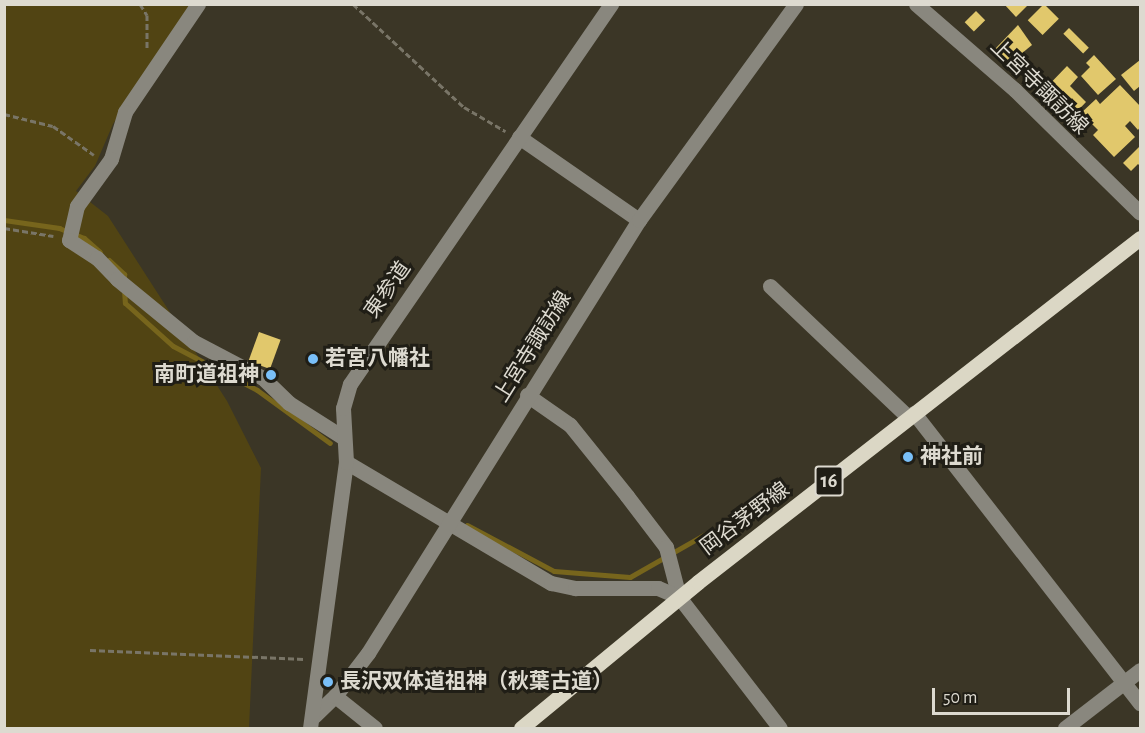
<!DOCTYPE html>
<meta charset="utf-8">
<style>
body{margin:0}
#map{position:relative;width:1145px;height:733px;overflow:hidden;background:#3b3626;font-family:"Alegreya Sans","Noto Sans JP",sans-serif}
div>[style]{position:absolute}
.green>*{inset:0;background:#514413}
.stream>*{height:5px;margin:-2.5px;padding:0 2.5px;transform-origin:2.5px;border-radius:2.5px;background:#77651c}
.building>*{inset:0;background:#e1c86c;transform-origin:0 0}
.path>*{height:3px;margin-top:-1.5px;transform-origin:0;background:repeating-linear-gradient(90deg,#797567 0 6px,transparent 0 9px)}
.minor>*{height:15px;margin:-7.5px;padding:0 7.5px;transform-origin:7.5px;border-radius:7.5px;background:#89877e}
.major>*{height:15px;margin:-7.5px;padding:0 7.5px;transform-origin:7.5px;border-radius:7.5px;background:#dbd7c5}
.dots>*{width:16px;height:16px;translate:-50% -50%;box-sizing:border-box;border:3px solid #201e16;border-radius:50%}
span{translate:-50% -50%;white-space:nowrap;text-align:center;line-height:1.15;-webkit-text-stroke:6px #201e16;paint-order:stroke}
.shield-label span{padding:2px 4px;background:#201e16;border:2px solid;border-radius:4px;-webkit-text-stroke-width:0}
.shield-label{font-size:20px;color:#dddad0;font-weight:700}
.street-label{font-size:21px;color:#dddad0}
.poi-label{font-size:21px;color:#dddad0;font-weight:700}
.left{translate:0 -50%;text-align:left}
.right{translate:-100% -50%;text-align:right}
.frame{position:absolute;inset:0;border:6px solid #dddad0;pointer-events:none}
.scale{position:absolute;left:932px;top:688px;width:138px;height:27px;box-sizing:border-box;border:3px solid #dddad0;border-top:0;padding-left:8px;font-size:18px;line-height:21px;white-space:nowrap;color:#dddad0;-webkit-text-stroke:4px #201e16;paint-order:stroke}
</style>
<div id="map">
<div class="green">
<i style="clip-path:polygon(4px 5px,191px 5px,113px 124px,95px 166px,76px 191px,108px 216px,227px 401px,261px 468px,249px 728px,5px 728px)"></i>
</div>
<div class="stream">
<i style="left:4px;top:220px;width:56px;rotate:8.3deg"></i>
<i style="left:59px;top:228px;width:27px;rotate:22deg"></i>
<i style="left:84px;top:238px;width:21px;rotate:41deg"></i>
<i style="left:109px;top:260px;width:21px;rotate:43deg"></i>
<i style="left:124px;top:274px;width:7px;rotate:90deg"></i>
<i style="left:124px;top:290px;width:13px;rotate:86deg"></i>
<i style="left:125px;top:303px;width:64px;rotate:41.9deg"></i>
<i style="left:173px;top:346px;width:95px;rotate:27.6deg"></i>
<i style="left:257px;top:390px;width:90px;rotate:36deg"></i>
<i style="left:467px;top:525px;width:98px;rotate:27.9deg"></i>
<i style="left:554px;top:571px;width:76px;rotate:4.5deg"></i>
<i style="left:630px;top:577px;width:89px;rotate:-29.7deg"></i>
</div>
<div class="building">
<i style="clip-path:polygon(1004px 4px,1029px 4px,1016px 17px)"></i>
<i style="left:1044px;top:4px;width:21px;height:23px;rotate:45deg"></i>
<i style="left:976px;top:11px;width:13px;height:16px;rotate:45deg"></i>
<i style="clip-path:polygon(1018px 25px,1032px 45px,1010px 63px,995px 49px)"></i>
<i style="left:1069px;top:28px;width:28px;height:8px;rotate:45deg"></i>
<i style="clip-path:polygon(1094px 55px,1116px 79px,1098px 95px,1081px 76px,1090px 67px,1086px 63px)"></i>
<i style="clip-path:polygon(1140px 60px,1140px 86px,1134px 91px,1121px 75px)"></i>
<i style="clip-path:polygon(1067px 66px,1078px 77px,1070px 86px,1086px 102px,1068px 121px,1040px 94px)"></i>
<i style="clip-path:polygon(1120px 85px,1140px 106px,1140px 127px,1138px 130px,1130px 121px,1125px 126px,1135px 137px,1114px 157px,1093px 135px,1098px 130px,1081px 113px,1096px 99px,1100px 104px)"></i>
<i style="clip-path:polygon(1140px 146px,1140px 166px,1138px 164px,1131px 171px,1123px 163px)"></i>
<i style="left:259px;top:332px;width:23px;height:31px;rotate:20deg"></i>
</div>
<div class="path">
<i style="left:140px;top:4px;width:13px;rotate:58deg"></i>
<i style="left:147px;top:15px;width:33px;rotate:90deg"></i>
<i style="left:353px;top:4px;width:151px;rotate:42.9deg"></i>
<i style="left:464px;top:107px;width:48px;rotate:30.3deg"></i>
<i style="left:4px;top:114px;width:50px;rotate:13.8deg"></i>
<i style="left:53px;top:126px;width:50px;rotate:35.3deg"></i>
<i style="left:4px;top:228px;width:50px;rotate:9.3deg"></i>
<i style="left:90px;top:650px;width:214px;rotate:2.4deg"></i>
</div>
<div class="minor">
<i style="left:198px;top:4px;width:130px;rotate:124.1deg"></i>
<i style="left:125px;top:112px;width:49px;rotate:106.6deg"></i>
<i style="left:111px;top:159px;width:58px;rotate:125.9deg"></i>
<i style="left:77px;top:206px;width:35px;rotate:103deg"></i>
<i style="left:69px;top:240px;width:33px;rotate:33deg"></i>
<i style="left:97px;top:258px;width:29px;rotate:46deg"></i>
<i style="left:117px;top:279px;width:99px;rotate:39.3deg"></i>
<i style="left:194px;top:342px;width:78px;rotate:27.6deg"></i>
<i style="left:263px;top:378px;width:36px;rotate:44deg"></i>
<i style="left:289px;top:403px;width:65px;rotate:32.5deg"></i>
<i style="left:916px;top:4px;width:131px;rotate:41deg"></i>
<i style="left:1015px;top:90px;width:175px;rotate:44.5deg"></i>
<i style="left:519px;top:137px;width:146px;rotate:34.7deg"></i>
<i style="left:770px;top:286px;width:190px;rotate:43.5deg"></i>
<i style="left:527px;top:395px;width:52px;rotate:34.9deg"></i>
<i style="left:570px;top:425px;width:91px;rotate:51.2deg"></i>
<i style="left:627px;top:496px;width:64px;rotate:52.6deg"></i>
<i style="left:666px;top:547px;width:52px;rotate:75.4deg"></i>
<i style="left:679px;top:597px;width:165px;rotate:52.4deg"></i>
<i style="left:914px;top:413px;width:368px;rotate:52.1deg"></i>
<i style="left:346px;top:462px;width:238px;rotate:30.6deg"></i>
<i style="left:551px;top:583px;width:25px;rotate:12deg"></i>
<i style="left:575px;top:588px;width:83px"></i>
<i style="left:658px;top:588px;width:23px;rotate:23deg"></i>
<i style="left:335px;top:696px;width:51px;rotate:38.7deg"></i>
<i style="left:314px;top:716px;width:29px;rotate:-44deg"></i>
<i style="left:335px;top:696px;width:54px;rotate:-52.5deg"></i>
<i style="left:368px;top:653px;width:511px;rotate:-57.96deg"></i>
<i style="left:639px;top:220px;width:267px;rotate:-54deg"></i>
<i style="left:310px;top:728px;width:268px;rotate:-82.3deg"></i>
<i style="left:346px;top:462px;width:54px;rotate:-93.2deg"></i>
<i style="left:343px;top:408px;width:25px;rotate:-74deg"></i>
<i style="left:350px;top:384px;width:461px;rotate:-55.5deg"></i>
<i style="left:1065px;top:728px;width:95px;rotate:-37.7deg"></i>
</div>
<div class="major">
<i style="left:521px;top:728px;width:229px;rotate:-39.5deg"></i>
<i style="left:698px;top:582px;width:560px;rotate:-37.89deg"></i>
</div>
<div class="dots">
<i style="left:313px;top:359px;background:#79bff8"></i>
<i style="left:271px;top:375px;background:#79bff8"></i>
<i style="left:908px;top:457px;background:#79bff8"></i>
<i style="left:328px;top:682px;background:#79bff8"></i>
</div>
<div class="shield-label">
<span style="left:829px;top:481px">16</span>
</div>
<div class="street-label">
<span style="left:1039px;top:87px;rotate:44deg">上宮寺諏訪線</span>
<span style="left:388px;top:290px;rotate:-55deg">東参道</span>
<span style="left:533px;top:347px;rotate:-58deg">上宮寺諏訪線</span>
<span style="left:745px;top:519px;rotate:-37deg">岡谷茅野線</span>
</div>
<div class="poi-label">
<span class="left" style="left:325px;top:359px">若宮八幡社</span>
<span class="right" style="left:259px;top:375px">南町道祖神</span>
<span class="left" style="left:920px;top:457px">神社前</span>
<span class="left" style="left:340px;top:682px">長沢双体道祖神（秋葉古道）</span>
</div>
<div class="frame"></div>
<div class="scale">50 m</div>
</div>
